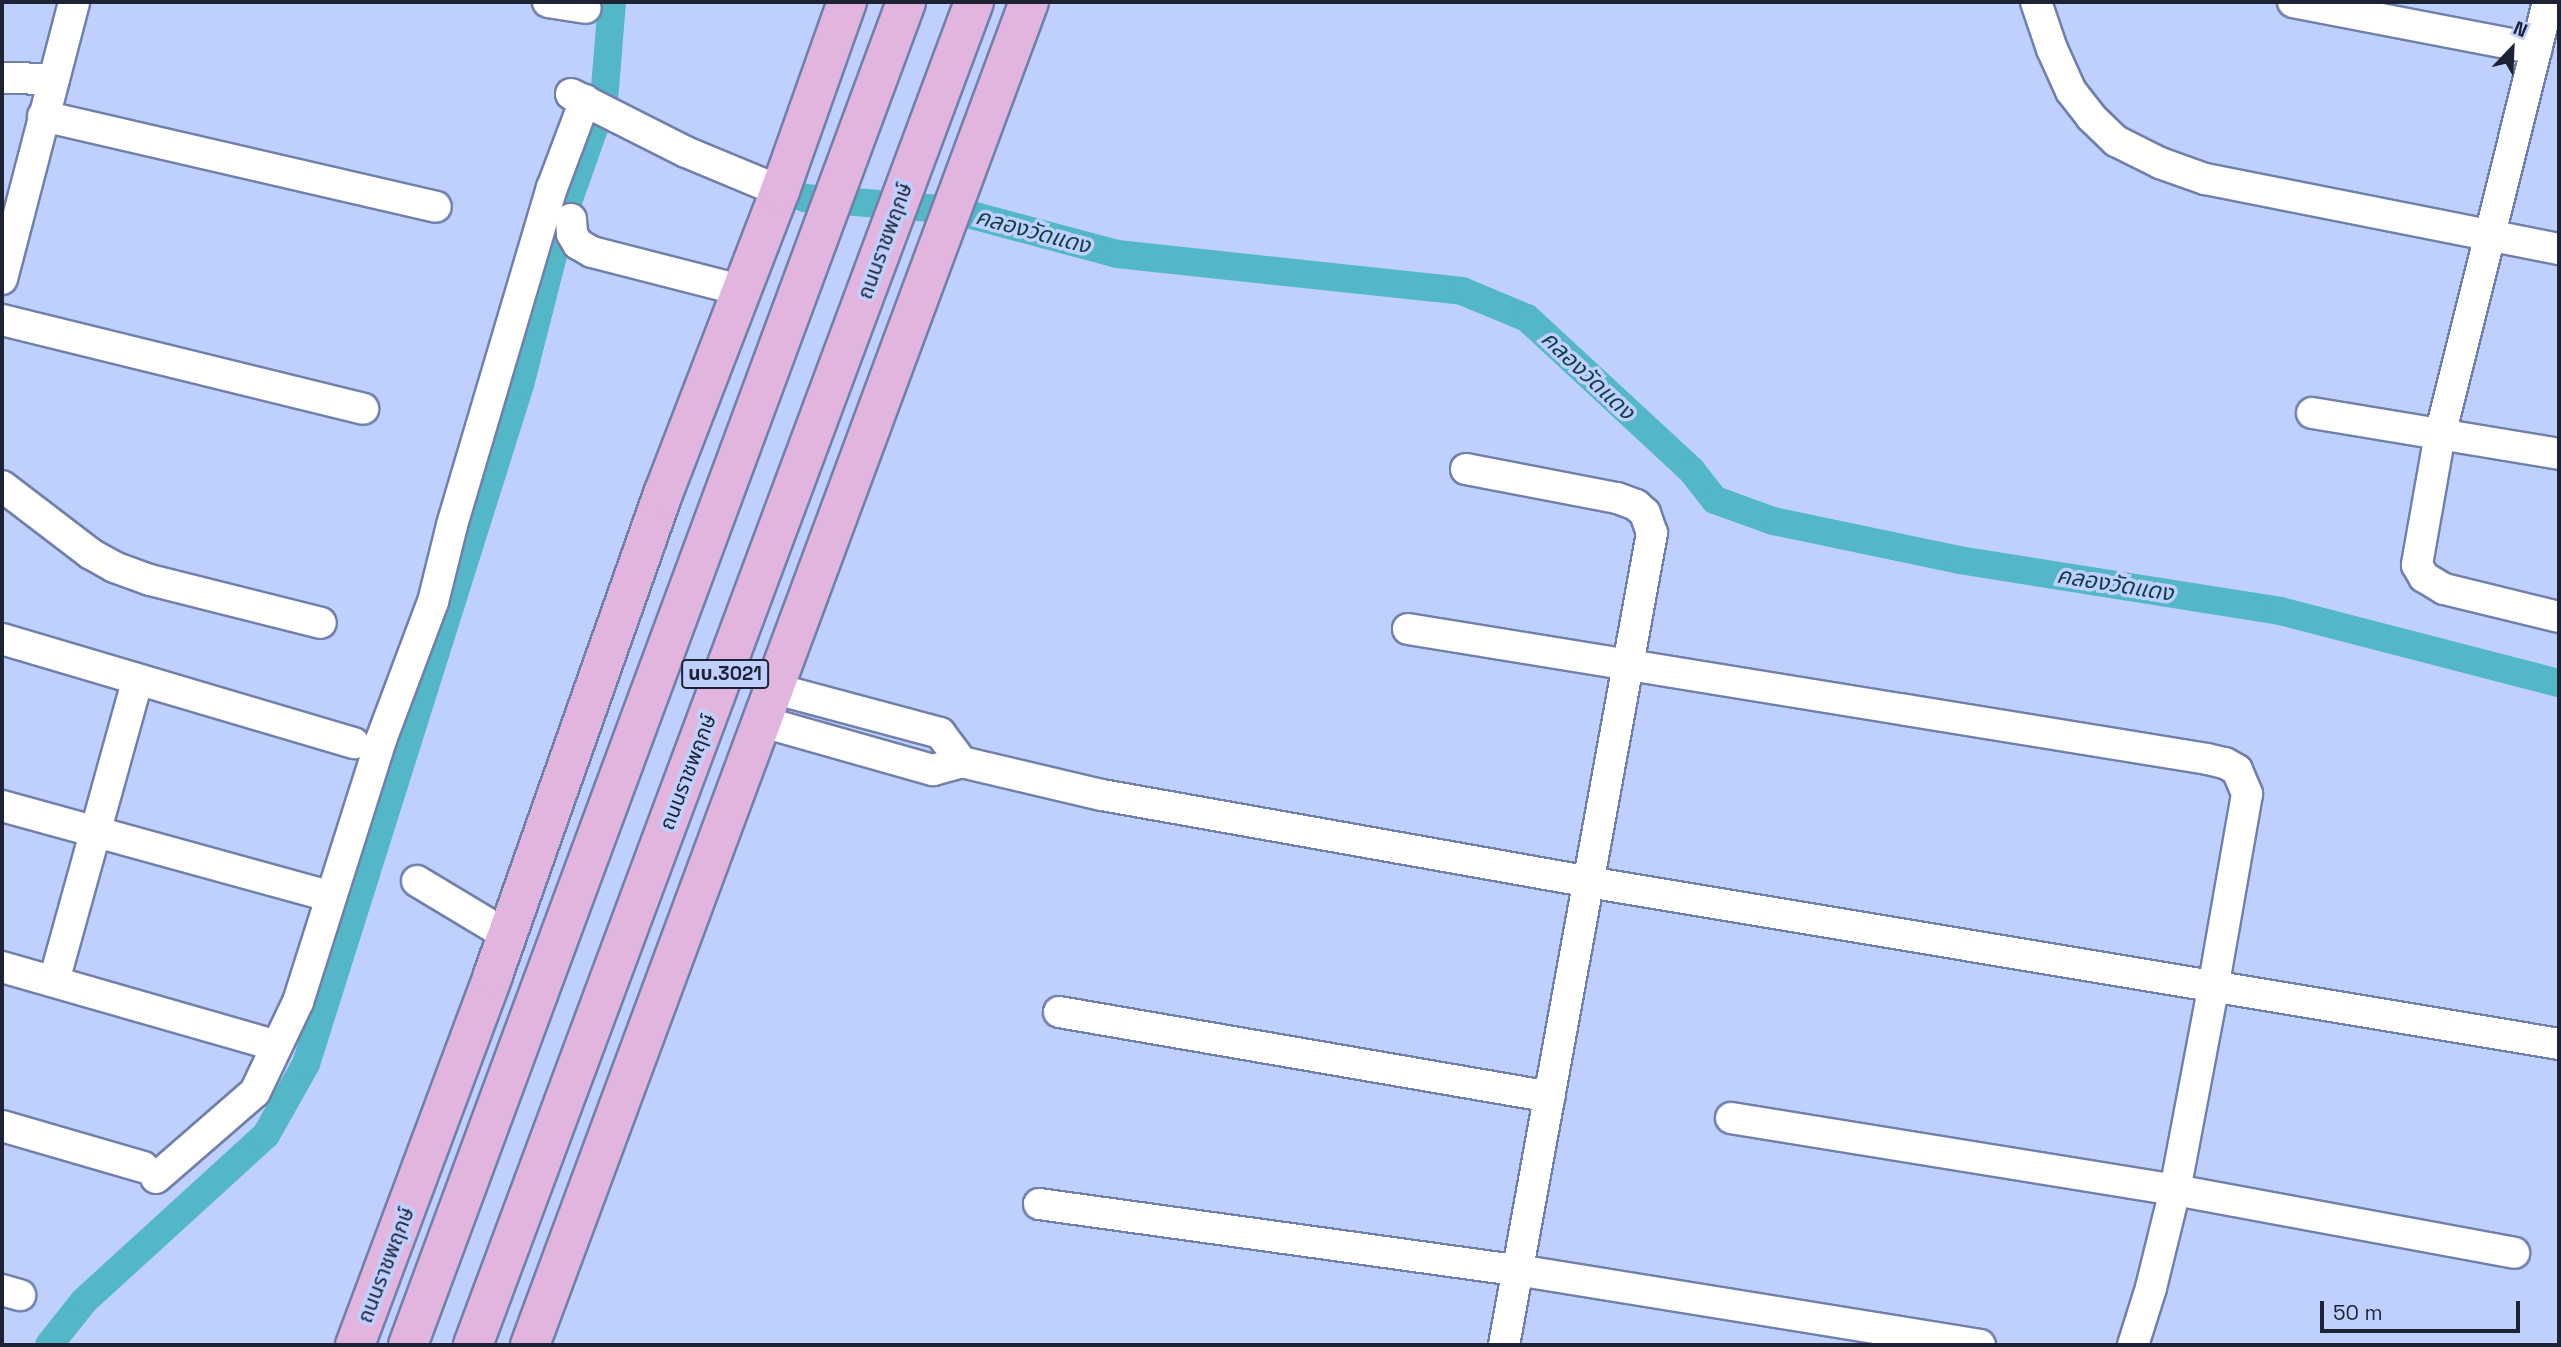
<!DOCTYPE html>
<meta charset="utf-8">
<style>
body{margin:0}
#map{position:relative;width:2561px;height:1347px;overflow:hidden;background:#bfd0ff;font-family:"Space Grotesk","Noto Sans Thai",sans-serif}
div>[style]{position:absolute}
.canal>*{height:28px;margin:-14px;padding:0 14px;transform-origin:14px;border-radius:14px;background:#53b7c7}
.roads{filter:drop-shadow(2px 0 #7180ab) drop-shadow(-2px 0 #7180ab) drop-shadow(0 2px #7180ab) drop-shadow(0 -2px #7180ab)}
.minor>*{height:30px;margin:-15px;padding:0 15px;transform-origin:15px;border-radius:15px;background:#fff}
.major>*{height:38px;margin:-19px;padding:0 19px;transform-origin:19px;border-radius:19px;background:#e1b5dd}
span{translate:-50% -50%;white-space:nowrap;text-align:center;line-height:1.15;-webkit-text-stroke:7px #bfd0ff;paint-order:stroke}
.shield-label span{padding:2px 5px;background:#bfd0ff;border:2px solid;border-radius:5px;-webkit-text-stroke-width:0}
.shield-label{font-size:19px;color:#1d2335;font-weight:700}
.street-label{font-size:21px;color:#1d2335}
.water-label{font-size:23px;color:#103f46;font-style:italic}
.frame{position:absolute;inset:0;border:4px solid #1d2335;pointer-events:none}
.north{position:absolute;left:2477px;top:14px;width:70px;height:70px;-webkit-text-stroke:5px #bfd0ff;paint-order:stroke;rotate:23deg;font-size:19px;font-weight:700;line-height:28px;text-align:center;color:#1d2335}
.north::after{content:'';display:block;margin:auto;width:24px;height:32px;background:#1d2335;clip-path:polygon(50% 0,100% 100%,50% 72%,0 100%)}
.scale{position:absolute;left:2320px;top:1301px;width:200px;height:32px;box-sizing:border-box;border:4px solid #1d2335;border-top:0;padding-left:9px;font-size:21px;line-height:24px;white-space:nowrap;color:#1d2335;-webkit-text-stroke:5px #bfd0ff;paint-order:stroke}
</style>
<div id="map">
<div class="canal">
<i style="left:765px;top:182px;width:43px;rotate:21.8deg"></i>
<i style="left:805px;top:198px;width:148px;rotate:4.6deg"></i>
<i style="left:953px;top:210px;width:170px;rotate:15deg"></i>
<i style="left:1117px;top:254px;width:347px;rotate:6.1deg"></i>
<i style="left:1462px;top:291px;width:70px;rotate:22.6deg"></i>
<i style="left:1527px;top:318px;width:225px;rotate:42.8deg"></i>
<i style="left:1692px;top:471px;width:37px;rotate:52deg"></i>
<i style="left:1715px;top:500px;width:62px;rotate:19.9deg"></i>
<i style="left:1773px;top:521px;width:190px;rotate:11.8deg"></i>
<i style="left:1959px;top:560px;width:325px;rotate:9deg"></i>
<i style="left:2280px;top:611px;width:288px;rotate:14.5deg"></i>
<i style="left:49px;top:1345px;width:56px;rotate:-51.5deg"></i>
<i style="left:84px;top:1301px;width:246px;rotate:-42.4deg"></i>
<i style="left:266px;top:1135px;width:81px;rotate:-60.6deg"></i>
<i style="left:306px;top:1064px;width:712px;rotate:-72.51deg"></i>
<i style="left:520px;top:385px;width:174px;rotate:-75.7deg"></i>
<i style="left:563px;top:216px;width:123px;rotate:-70.5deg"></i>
<i style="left:604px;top:100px;width:98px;rotate:-85.3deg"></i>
</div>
<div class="roads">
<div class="minor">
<i style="left:548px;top:2px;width:38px;rotate:9deg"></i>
<i style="left:2036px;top:2px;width:50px;rotate:71.2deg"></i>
<i style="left:2052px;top:49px;width:46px;rotate:65.7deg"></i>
<i style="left:2071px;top:91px;width:33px;rotate:52deg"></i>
<i style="left:2091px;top:117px;width:35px;rotate:44deg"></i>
<i style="left:2116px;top:141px;width:49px;rotate:26.6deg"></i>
<i style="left:2160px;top:163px;width:48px;rotate:19.6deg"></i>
<i style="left:2205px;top:179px;width:361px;rotate:11.2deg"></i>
<i style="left:2293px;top:2px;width:248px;rotate:10.9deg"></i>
<i style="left:2548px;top:2px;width:445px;rotate:104deg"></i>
<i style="left:2440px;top:434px;width:133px;rotate:100deg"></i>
<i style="left:2417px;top:565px;width:14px;rotate:60deg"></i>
<i style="left:2424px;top:577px;width:23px;rotate:31deg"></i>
<i style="left:2444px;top:589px;width:118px;rotate:13.7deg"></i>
<i style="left:2px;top:78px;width:52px;rotate:1.1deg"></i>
<i style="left:571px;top:94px;width:129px;rotate:26.8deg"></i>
<i style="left:686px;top:152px;width:102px;rotate:22.5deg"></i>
<i style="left:43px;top:116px;width:403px;rotate:13deg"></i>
<i style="left:571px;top:219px;width:15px;rotate:86deg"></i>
<i style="left:572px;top:234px;width:12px;rotate:59deg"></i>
<i style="left:578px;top:244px;width:16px;rotate:30deg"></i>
<i style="left:592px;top:252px;width:153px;rotate:14.4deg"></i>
<i style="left:2px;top:279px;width:286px;rotate:-75.4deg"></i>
<i style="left:2px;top:320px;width:372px;rotate:13.8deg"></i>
<i style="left:2312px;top:413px;width:250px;rotate:9.4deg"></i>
<i style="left:1466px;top:469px;width:154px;rotate:10.9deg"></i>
<i style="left:1617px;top:498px;width:20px;rotate:20deg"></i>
<i style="left:1636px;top:505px;width:12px;rotate:42deg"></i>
<i style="left:1645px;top:513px;width:21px;rotate:71deg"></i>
<i style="left:1652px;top:533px;width:825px;rotate:100.33deg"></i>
<i style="left:2px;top:486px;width:112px;rotate:37.4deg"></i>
<i style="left:91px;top:554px;width:26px;rotate:29deg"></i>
<i style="left:114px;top:567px;width:38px;rotate:20deg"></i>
<i style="left:150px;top:580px;width:176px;rotate:14.1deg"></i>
<i style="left:1408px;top:629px;width:810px;rotate:9.24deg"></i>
<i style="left:2207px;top:759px;width:18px;rotate:13deg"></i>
<i style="left:2225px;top:763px;width:14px;rotate:30deg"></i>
<i style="left:2237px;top:770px;width:26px;rotate:67deg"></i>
<i style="left:2247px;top:794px;width:193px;rotate:99.9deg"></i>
<i style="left:2214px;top:984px;width:210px;rotate:100.7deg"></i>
<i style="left:2175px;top:1190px;width:101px;rotate:103.8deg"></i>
<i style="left:2151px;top:1288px;width:60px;rotate:107.5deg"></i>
<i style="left:2px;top:639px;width:367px;rotate:16.5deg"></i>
<i style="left:776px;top:689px;width:170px;rotate:15deg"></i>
<i style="left:940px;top:733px;width:36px;rotate:53deg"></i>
<i style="left:763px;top:722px;width:177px;rotate:15.8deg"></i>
<i style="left:933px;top:770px;width:30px;rotate:-15deg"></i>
<i style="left:962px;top:762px;width:144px;rotate:13.3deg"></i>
<i style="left:1102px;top:795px;width:494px;rotate:10.1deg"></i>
<i style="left:1588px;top:882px;width:984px;rotate:9.47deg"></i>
<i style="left:2px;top:806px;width:332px;rotate:15.4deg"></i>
<i style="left:417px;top:881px;width:105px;rotate:31deg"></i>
<i style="left:2px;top:967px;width:272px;rotate:16deg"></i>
<i style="left:54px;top:981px;width:313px;rotate:-74.5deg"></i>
<i style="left:1059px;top:1012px;width:498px;rotate:9.8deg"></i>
<i style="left:1731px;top:1118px;width:450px;rotate:9.2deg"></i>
<i style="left:2175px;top:1190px;width:345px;rotate:10.5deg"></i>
<i style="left:2px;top:1126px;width:147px;rotate:16.2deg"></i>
<i style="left:156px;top:1178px;width:131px;rotate:-41deg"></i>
<i style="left:255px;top:1092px;width:100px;rotate:-64.5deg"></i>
<i style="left:298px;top:1002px;width:275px;rotate:-72.4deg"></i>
<i style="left:381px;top:740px;width:147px;rotate:-69.4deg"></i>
<i style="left:433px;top:602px;width:79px;rotate:-76.1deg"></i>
<i style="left:452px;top:525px;width:352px;rotate:-73.5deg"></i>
<i style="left:552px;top:188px;width:94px;rotate:-69.4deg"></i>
<i style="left:1039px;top:1204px;width:483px;rotate:7.9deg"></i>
<i style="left:1517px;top:1270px;width:469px;rotate:9.2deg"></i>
<i style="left:2px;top:1290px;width:19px;rotate:16deg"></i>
</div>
<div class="major">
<i style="left:355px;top:1345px;width:395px;rotate:-69.5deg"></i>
<i style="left:493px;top:975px;width:510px;rotate:-70.54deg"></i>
<i style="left:663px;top:494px;width:325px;rotate:-68.9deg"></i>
<i style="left:780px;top:191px;width:201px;rotate:-70.5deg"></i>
<i style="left:408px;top:1345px;width:1432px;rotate:-69.65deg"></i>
<i style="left:473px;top:1345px;width:1433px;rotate:-69.54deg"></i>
<i style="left:530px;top:1345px;width:1433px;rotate:-69.62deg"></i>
</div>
</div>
<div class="shield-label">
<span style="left:725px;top:674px">นบ.3021</span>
</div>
<div class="street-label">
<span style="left:885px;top:241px;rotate:-70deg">ถนนราชพฤกษ์</span>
<span style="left:688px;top:772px;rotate:-69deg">ถนนราชพฤกษ์</span>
<span style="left:386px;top:1265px;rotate:-69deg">ถนนราชพฤกษ์</span>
</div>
<div class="water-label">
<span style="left:1033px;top:231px;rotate:15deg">คลองวัดแดง</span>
<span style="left:1588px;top:375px;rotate:43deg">คลองวัดแดง</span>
<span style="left:2115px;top:584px;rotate:9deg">คลองวัดแดง</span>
</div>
<div class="frame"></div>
<div class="north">N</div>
<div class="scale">50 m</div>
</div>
